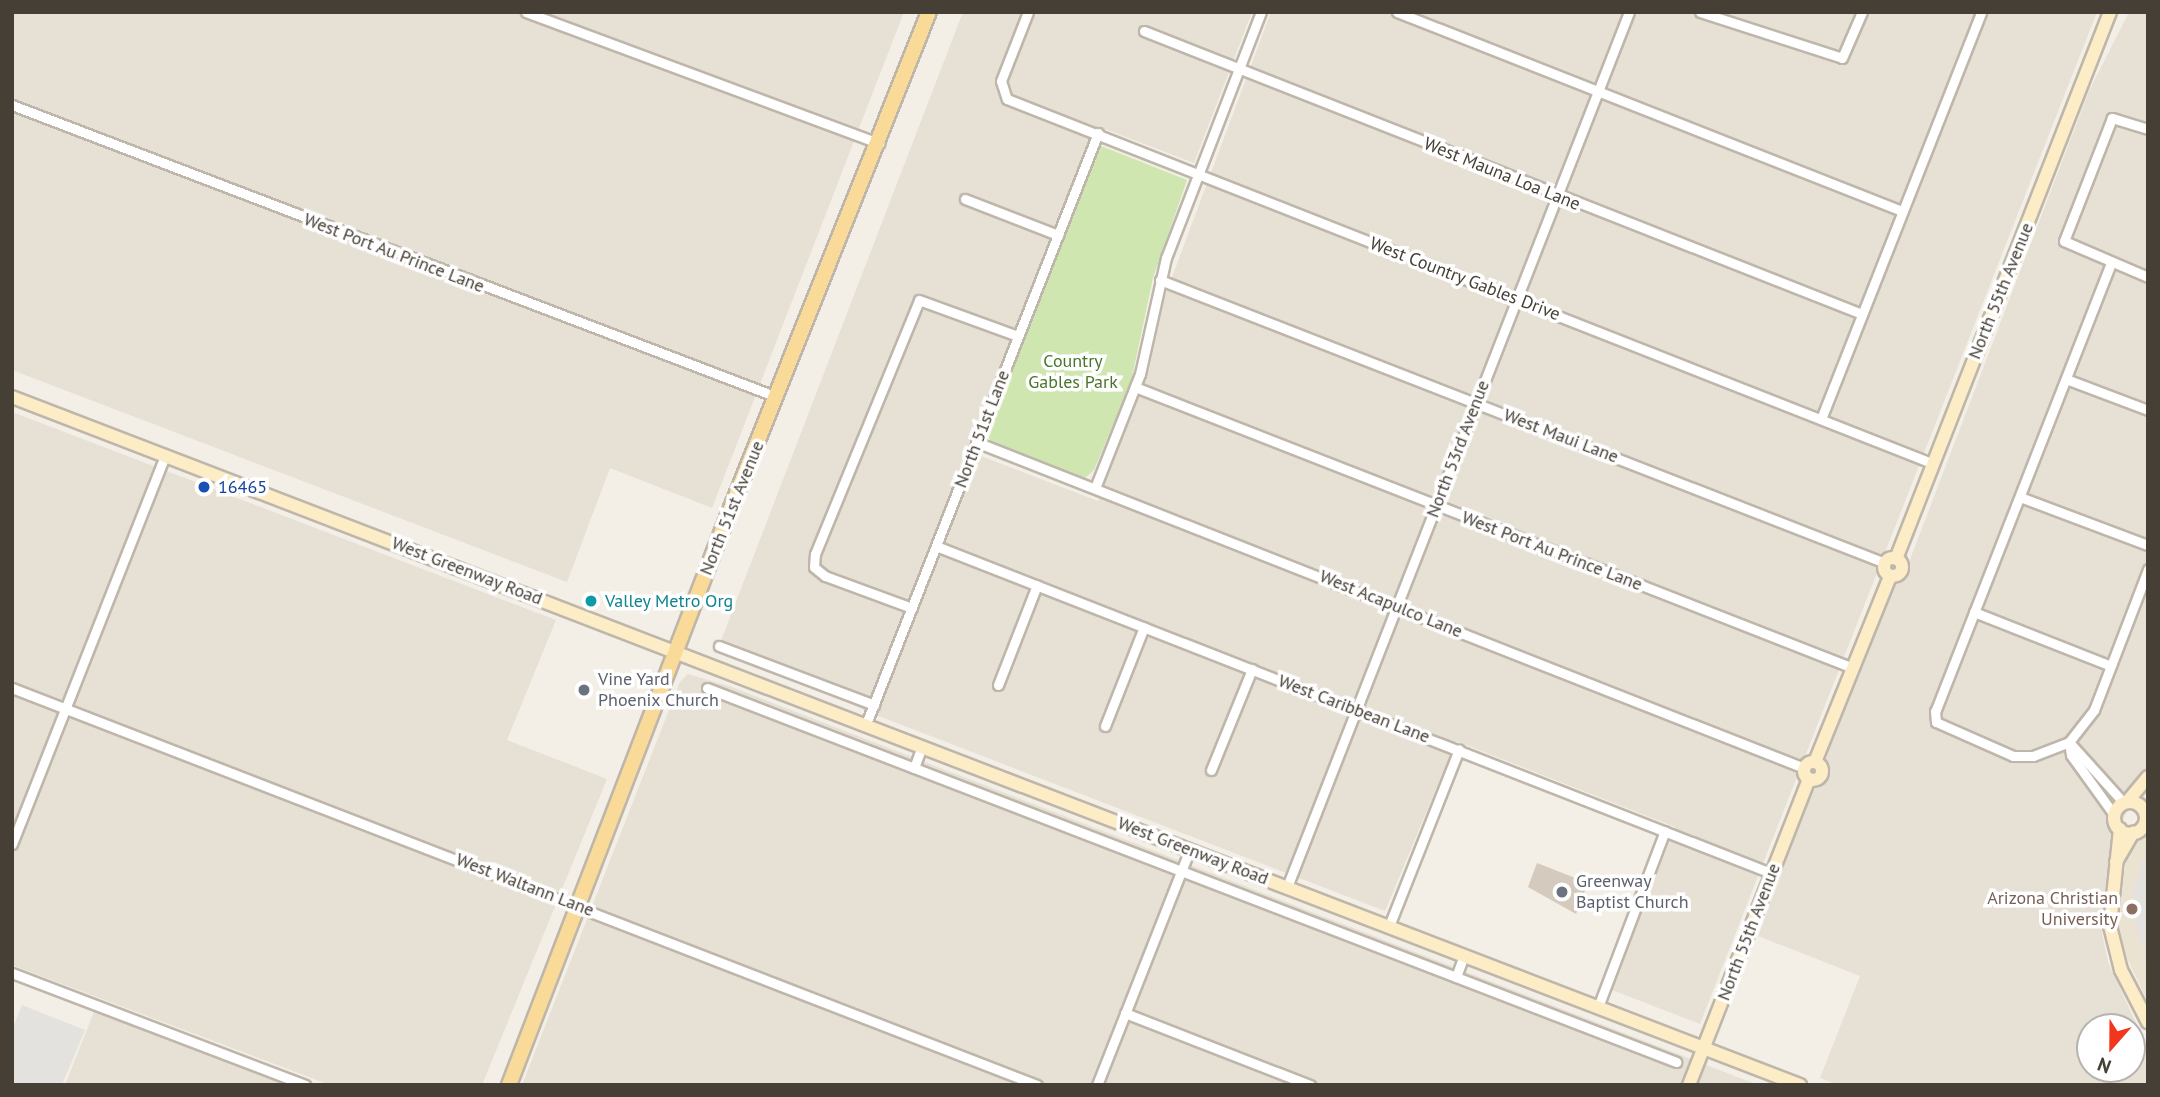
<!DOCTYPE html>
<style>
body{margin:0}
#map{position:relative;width:2160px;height:1097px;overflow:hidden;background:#f3efe7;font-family:"PT Sans",sans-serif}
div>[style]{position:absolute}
.residential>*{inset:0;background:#e6e0d5}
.education>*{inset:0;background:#ebe3d1}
.green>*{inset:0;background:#d0e6b1}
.parking>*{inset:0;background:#e4e2df}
.building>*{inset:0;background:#d4cabd}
.roads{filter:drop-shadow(2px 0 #beb6aa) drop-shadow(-2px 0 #beb6aa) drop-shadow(0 2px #beb6aa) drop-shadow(0 -2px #beb6aa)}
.street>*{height:9px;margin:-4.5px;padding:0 4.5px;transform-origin:4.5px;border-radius:4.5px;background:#fff}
.secondary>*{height:12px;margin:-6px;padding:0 6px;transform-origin:6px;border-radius:6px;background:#fcedc7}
.secondary>.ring{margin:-6px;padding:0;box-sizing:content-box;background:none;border:12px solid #fcedc7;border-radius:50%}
.primary>*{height:14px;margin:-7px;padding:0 7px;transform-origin:7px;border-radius:7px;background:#fada98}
.dots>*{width:19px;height:19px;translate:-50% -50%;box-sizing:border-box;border:4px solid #fff;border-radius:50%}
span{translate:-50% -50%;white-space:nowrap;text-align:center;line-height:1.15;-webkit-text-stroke:7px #fff;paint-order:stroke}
.street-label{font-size:18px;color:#453f36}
.park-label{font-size:18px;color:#4a752b}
.transit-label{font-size:18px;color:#164399}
.left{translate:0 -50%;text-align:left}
.culture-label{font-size:18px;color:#0d838f}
.worship-label{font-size:18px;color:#5b616d}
.education-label{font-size:18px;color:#785e54}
.right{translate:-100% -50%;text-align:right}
.frame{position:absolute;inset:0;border:14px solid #453f36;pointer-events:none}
.north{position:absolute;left:2076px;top:1013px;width:70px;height:70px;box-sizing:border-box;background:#fff;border:2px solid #b5b2af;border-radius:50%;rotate:201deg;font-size:19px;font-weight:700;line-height:28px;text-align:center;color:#453f36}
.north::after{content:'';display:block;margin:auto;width:24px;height:32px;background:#f2361e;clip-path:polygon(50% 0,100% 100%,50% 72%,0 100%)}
</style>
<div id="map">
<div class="residential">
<i style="clip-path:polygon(12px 12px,904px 12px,712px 508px,610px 468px,567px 582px,12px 370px)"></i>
<i style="clip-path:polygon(963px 12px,1252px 12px,1194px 163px,1100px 127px,973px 453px,1098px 501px,1149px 370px,1162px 304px,1271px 12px,2097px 12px,1700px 1024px,1612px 990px,1675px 827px,1456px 741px,1385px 911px,876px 715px,719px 646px)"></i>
<i style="clip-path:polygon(evenodd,2129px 12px,2148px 12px,2148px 768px,2114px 839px,2101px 928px,2108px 962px,2147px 1047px,2148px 1085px,1838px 1085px,1820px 1078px,1860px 976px,1758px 936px,1808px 796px,1825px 775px,1824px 763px,1887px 597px,1906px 570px,2089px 91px,2129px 12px,2090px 1027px,2132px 1027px,2132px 1069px,2090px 1069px,2090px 1027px)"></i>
<i style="clip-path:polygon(12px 412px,556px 620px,507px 740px,607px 779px,482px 1085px,330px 1085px,12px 965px)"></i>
<i style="clip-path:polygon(688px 674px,729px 686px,1758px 1085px,522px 1085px,680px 682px)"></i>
<i style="clip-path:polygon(94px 1012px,288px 1085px,65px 1085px)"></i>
</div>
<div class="education">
<i style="clip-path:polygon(2148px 826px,2148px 1002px,2121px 946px,2116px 921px,2127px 855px)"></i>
</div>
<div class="green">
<i style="clip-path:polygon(1101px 146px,1187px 180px,1153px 278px,1131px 382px,1094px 470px,1085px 478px,991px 441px,987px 434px)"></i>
</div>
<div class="parking">
<i style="clip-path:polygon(2148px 844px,2148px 968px,2133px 915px,2133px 892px)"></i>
<i style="clip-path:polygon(22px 1005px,85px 1030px,62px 1085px,12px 1085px,12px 1030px)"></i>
</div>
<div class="building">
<i style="clip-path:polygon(1537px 863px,1588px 883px,1576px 914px,1528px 887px)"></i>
</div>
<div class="roads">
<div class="street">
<i style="left:526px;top:12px;width:377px;rotate:20.4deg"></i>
<i style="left:1028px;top:12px;width:74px;rotate:111.4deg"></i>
<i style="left:1001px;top:81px;width:19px;rotate:72deg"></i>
<i style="left:1007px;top:99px;width:996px;rotate:21.49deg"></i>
<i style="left:1397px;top:12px;width:543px;rotate:21.51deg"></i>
<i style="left:1700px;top:12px;width:149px;rotate:17.9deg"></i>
<i style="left:1842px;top:58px;width:50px;rotate:-66.5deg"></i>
<i style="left:1144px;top:31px;width:772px;rotate:21.51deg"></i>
<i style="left:12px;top:105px;width:819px;rotate:20.89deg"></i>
<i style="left:2148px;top:129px;width:38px;rotate:-163deg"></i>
<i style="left:2112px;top:118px;width:132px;rotate:111.3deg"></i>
<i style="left:2064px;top:241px;width:91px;rotate:23.2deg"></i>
<i style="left:965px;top:199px;width:100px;rotate:21.2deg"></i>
<i style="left:2111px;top:263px;width:481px;rotate:111.4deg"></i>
<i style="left:1935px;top:711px;width:11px;rotate:85deg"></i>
<i style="left:1936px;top:722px;width:84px;rotate:23.8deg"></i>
<i style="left:2013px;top:756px;width:20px"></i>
<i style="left:2033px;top:756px;width:39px;rotate:-21deg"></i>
<i style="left:2069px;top:742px;width:41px;rotate:-52deg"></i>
<i style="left:2094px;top:710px;width:151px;rotate:-69deg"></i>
<i style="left:1160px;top:280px;width:778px;rotate:21.32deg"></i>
<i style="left:2066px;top:379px;width:88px;rotate:20.7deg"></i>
<i style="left:1135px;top:387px;width:771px;rotate:21.37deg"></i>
<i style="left:1821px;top:419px;width:437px;rotate:-68.5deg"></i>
<i style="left:976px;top:442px;width:890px;rotate:21.49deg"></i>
<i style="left:1095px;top:488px;width:123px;rotate:-68.5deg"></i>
<i style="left:1140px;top:374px;width:119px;rotate:-77.4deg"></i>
<i style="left:1166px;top:258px;width:264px;rotate:-68.9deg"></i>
<i style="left:2020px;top:497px;width:137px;rotate:20.6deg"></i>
<i style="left:936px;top:546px;width:897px;rotate:21.39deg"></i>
<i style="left:912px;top:608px;width:93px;rotate:-159.8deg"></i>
<i style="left:825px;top:576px;width:14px;rotate:-141deg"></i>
<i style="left:814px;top:567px;width:13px;rotate:-86deg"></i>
<i style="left:815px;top:554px;width:274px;rotate:-67.7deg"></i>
<i style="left:919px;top:300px;width:105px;rotate:20deg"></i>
<i style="left:1974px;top:612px;width:147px;rotate:21.5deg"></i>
<i style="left:719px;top:646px;width:166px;rotate:20.8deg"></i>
<i style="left:998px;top:685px;width:107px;rotate:-68.7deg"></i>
<i style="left:12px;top:688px;width:1099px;rotate:21.17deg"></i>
<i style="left:707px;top:688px;width:1039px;rotate:21.1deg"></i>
<i style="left:866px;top:724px;width:635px;rotate:-68.57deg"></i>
<i style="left:1105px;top:726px;width:106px;rotate:-68.5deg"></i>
<i style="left:2069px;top:742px;width:13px;rotate:81deg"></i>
<i style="left:2071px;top:755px;width:75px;rotate:54.2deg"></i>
<i style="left:2069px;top:742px;width:82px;rotate:48deg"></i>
<i style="left:914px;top:768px;width:23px;rotate:-70deg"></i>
<i style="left:1211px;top:770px;width:109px;rotate:-67.9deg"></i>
<i style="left:12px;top:844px;width:417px;rotate:-68.5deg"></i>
<i style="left:1287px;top:887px;width:939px;rotate:-68.65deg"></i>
<i style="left:1389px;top:926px;width:190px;rotate:-68.4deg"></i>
<i style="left:12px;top:973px;width:314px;rotate:20.9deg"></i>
<i style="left:1456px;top:977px;width:23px;rotate:-70deg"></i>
<i style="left:1598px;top:1007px;width:188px;rotate:-69.2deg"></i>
<i style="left:1125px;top:1013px;width:199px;rotate:21.3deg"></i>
<i style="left:1097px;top:1085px;width:254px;rotate:-68.5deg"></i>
</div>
<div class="secondary">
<i style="left:12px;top:397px;width:1916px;rotate:21.05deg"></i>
<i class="ring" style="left:1884px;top:558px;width:6px;height:6px"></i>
<i style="left:1896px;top:559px;width:587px;rotate:-68.63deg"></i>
<i style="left:1815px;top:762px;width:201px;rotate:-68deg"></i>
<i class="ring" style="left:1804px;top:762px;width:6px;height:6px"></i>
<i style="left:2127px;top:802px;width:33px;rotate:-50deg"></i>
<i class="ring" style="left:2114px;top:802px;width:20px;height:20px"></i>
<i style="left:2120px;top:829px;width:98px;rotate:95.9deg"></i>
<i style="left:2110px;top:926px;width:45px;rotate:76deg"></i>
<i style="left:2121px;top:970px;width:59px;rotate:62.6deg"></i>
<i style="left:2116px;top:862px;width:34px;rotate:-60deg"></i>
<i style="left:1689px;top:1085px;width:329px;rotate:-68.6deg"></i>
</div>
<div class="primary">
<i style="left:509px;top:1085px;width:597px;rotate:-68.98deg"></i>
<i style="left:723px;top:528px;width:556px;rotate:-68.24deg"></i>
</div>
</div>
<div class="dots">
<i style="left:204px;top:487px;background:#1a4fb4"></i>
<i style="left:591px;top:601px;background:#0f9aa8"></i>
<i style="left:584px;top:690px;background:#6b7280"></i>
<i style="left:1562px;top:892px;background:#6b7280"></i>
<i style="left:2132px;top:909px;background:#8d6e63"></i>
</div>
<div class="street-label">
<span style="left:1502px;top:174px;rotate:22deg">West Mauna Loa Lane</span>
<span style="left:394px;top:253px;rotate:21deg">West Port Au Prince Lane</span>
<span style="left:1465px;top:279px;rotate:21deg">West Country Gables Drive</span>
<span style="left:2001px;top:291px;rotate:-68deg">North 55th Avenue</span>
<span style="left:982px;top:429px;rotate:-69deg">North 51st Lane</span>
<span style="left:1561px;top:436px;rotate:21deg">West Maui Lane</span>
<span style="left:1458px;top:449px;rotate:-69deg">North 53rd Avenue</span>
<span style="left:732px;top:508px;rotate:-68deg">North 51st Avenue</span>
<span style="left:1552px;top:551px;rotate:21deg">West Port Au Prince Lane</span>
<span style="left:467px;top:571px;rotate:21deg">West Greenway Road</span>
<span style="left:1391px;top:604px;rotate:22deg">West Acapulco Lane</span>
<span style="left:1354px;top:709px;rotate:21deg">West Caribbean Lane</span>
<span style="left:1193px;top:851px;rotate:21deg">West Greenway Road</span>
<span style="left:525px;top:885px;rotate:21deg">West Waltann Lane</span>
<span style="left:1749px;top:932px;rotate:-69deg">North 55th Avenue</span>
</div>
<div class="park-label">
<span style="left:1073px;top:372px">Country<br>Gables Park</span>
</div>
<div class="transit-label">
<span class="left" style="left:218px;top:487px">16465</span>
</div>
<div class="culture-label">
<span class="left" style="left:605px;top:601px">Valley Metro Org</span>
</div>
<div class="worship-label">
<span class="left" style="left:598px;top:690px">Vine Yard<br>Phoenix Church</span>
<span class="left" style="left:1576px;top:892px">Greenway<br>Baptist Church</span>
</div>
<div class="education-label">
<span class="right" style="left:2118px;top:909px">Arizona Christian<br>University</span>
</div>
<div class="frame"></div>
<div class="north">N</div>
</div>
